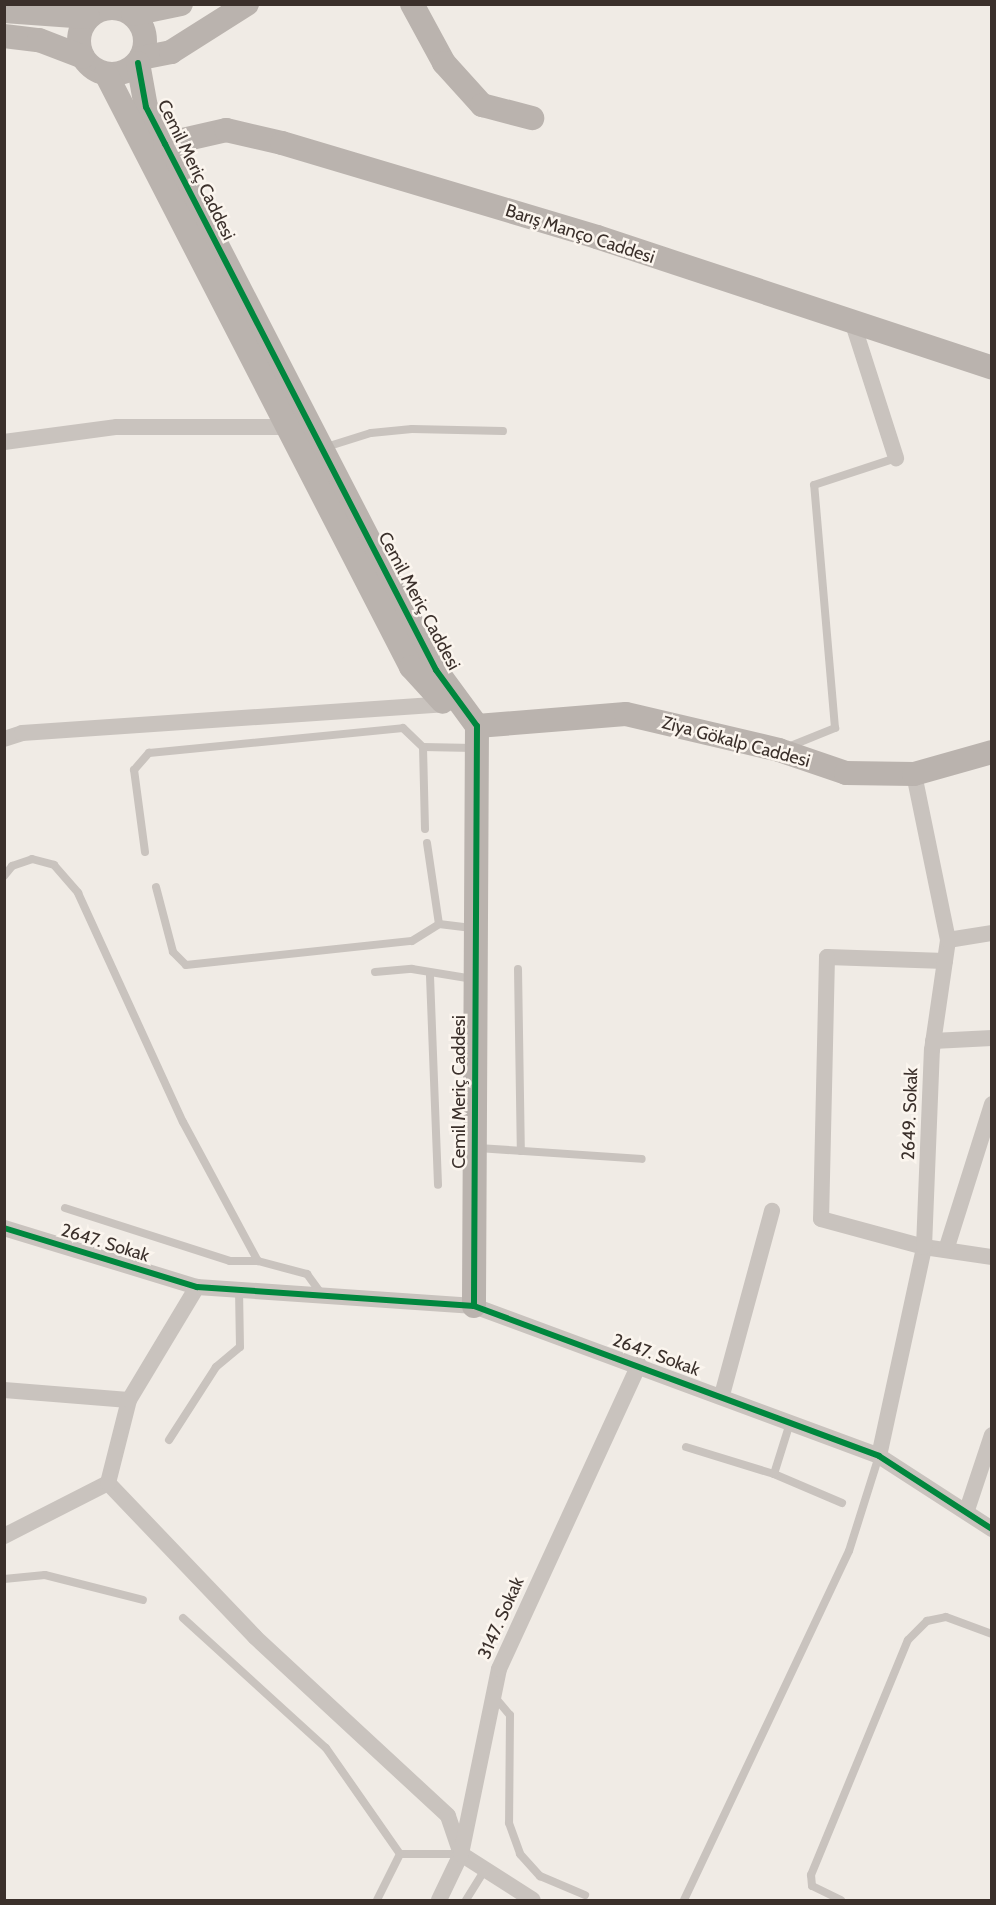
<!DOCTYPE html>
<meta charset="utf-8">
<style>
body{margin:0}
#map{position:relative;width:996px;height:1905px;overflow:hidden;background:#f0ebe5;font-family:Cabin,sans-serif}
div>[style]{position:absolute}
.lane>*{height:8px;margin:-4px;padding:0 4px;transform-origin:4px;border-radius:4px;background:#c9c3be}
.street>*{height:16px;margin:-8px;padding:0 8px;transform-origin:8px;border-radius:8px;background:#c9c3be}
.secondary>*{height:24px;margin:-12px;padding:0 12px;transform-origin:12px;border-radius:12px;background:#bab3ae}
.secondary>.ring{margin:-12px;padding:0;box-sizing:content-box;background:none;border:24px solid #bab3ae;border-radius:50%}
.cycleway>*{height:6px;margin:-3px;padding:0 3px;transform-origin:3px;border-radius:3px;background:#00873e}
span{translate:-50% -50%;white-space:nowrap;text-align:center;line-height:1.15;-webkit-text-stroke:5px #fbf5ee;paint-order:stroke}
.street-label{font-size:18px;color:#3b302b}
.frame{position:absolute;inset:0;border:6px solid #3b302b;pointer-events:none}
</style>
<div id="map">
<div class="lane">
<i style="left:323px;top:448px;width:50px;rotate:-17.4deg"></i>
<i style="left:371px;top:433px;width:41px;rotate:-5.6deg"></i>
<i style="left:412px;top:429px;width:91px;rotate:1.3deg"></i>
<i style="left:423px;top:747px;width:51px;rotate:1.1deg"></i>
<i style="left:788px;top:747px;width:51px;rotate:-22deg"></i>
<i style="left:835px;top:728px;width:244px;rotate:-94.9deg"></i>
<i style="left:814px;top:485px;width:86px;rotate:-18.2deg"></i>
<i style="left:427px;top:843px;width:82px;rotate:81.6deg"></i>
<i style="left:439px;top:924px;width:35px;rotate:7deg"></i>
<i style="left:145px;top:852px;width:83px;rotate:-97.6deg"></i>
<i style="left:134px;top:770px;width:23px;rotate:-49deg"></i>
<i style="left:149px;top:753px;width:255px;rotate:-5.6deg"></i>
<i style="left:403px;top:728px;width:28px;rotate:44deg"></i>
<i style="left:423px;top:747px;width:82px;rotate:88.6deg"></i>
<i style="left:4px;top:876px;width:13px;rotate:-51deg"></i>
<i style="left:12px;top:866px;width:21px;rotate:-19deg"></i>
<i style="left:32px;top:859px;width:23px;rotate:15deg"></i>
<i style="left:54px;top:865px;width:37px;rotate:49deg"></i>
<i style="left:78px;top:893px;width:252px;rotate:65.4deg"></i>
<i style="left:183px;top:1122px;width:158px;rotate:61.7deg"></i>
<i style="left:258px;top:1261px;width:51px;rotate:14.9deg"></i>
<i style="left:307px;top:1274px;width:26px;rotate:54deg"></i>
<i style="left:156px;top:887px;width:67px;rotate:75.3deg"></i>
<i style="left:173px;top:952px;width:18px;rotate:45deg"></i>
<i style="left:186px;top:965px;width:227px;rotate:-6.1deg"></i>
<i style="left:412px;top:941px;width:32px;rotate:-32deg"></i>
<i style="left:518px;top:969px;width:182px;rotate:89.1deg"></i>
<i style="left:375px;top:972px;width:37px;rotate:-5deg"></i>
<i style="left:412px;top:969px;width:62px;rotate:9.3deg"></i>
<i style="left:430px;top:976px;width:209px;rotate:87.8deg"></i>
<i style="left:478px;top:1148px;width:164px;rotate:3.8deg"></i>
<i style="left:65px;top:1208px;width:173px;rotate:17.8deg"></i>
<i style="left:230px;top:1261px;width:28px"></i>
<i style="left:169px;top:1440px;width:87px;rotate:-57.2deg"></i>
<i style="left:216px;top:1367px;width:31px;rotate:-40deg"></i>
<i style="left:240px;top:1347px;width:56px;rotate:-91deg"></i>
<i style="left:686px;top:1447px;width:92px;rotate:17.1deg"></i>
<i style="left:774px;top:1474px;width:74px;rotate:23.1deg"></i>
<i style="left:774px;top:1474px;width:53px;rotate:-72.6deg"></i>
<i style="left:4px;top:1579px;width:41px;rotate:-5.6deg"></i>
<i style="left:45px;top:1575px;width:101px;rotate:14.3deg"></i>
<i style="left:183px;top:1618px;width:193px;rotate:42.3deg"></i>
<i style="left:326px;top:1748px;width:129px;rotate:55.1deg"></i>
<i style="left:400px;top:1854px;width:61px"></i>
<i style="left:493px;top:1695px;width:26px;rotate:50deg"></i>
<i style="left:510px;top:1715px;width:108px;rotate:90.5deg"></i>
<i style="left:509px;top:1823px;width:33px;rotate:70deg"></i>
<i style="left:520px;top:1854px;width:30px;rotate:48deg"></i>
<i style="left:540px;top:1876px;width:49px;rotate:22.9deg"></i>
<i style="left:377px;top:1900px;width:51px;rotate:-63.4deg"></i>
<i style="left:466px;top:1900px;width:36px;rotate:-58deg"></i>
<i style="left:684px;top:1900px;width:386px;rotate:-64.7deg"></i>
<i style="left:849px;top:1551px;width:100px;rotate:-72.5deg"></i>
<i style="left:841px;top:1900px;width:32px;rotate:-154deg"></i>
<i style="left:812px;top:1886px;width:11px;rotate:-95deg"></i>
<i style="left:811px;top:1875px;width:254px;rotate:-67.6deg"></i>
<i style="left:908px;top:1640px;width:27px;rotate:-45deg"></i>
<i style="left:927px;top:1621px;width:19px;rotate:-12deg"></i>
<i style="left:946px;top:1617px;width:49px;rotate:20.3deg"></i>
</div>
<div class="street">
<i style="left:854px;top:327px;width:138px;rotate:72.2deg"></i>
<i style="left:4px;top:442px;width:114px;rotate:-7.6deg"></i>
<i style="left:117px;top:427px;width:169px"></i>
<i style="left:4px;top:739px;width:19px;rotate:-18deg"></i>
<i style="left:22px;top:733px;width:423px;rotate:-3.9deg"></i>
<i style="left:948px;top:940px;width:45px;rotate:-9deg"></i>
<i style="left:945px;top:961px;width:118px;rotate:-178.1deg"></i>
<i style="left:827px;top:957px;width:262px;rotate:91.3deg"></i>
<i style="left:821px;top:1219px;width:107px;rotate:15.2deg"></i>
<i style="left:924px;top:1247px;width:69px;rotate:8.4deg"></i>
<i style="left:933px;top:1041px;width:59px;rotate:-2.9deg"></i>
<i style="left:4px;top:1228px;width:202px;rotate:17deg"></i>
<i style="left:197px;top:1287px;width:278px;rotate:3.9deg"></i>
<i style="left:474px;top:1306px;width:432px;rotate:20.3deg"></i>
<i style="left:879px;top:1456px;width:135px;rotate:32.9deg"></i>
<i style="left:946px;top:1250px;width:153px;rotate:-72.5deg"></i>
<i style="left:4px;top:1390px;width:125px;rotate:4.6deg"></i>
<i style="left:722px;top:1395px;width:191px;rotate:-74.8deg"></i>
<i style="left:879px;top:1456px;width:214px;rotate:-77.8deg"></i>
<i style="left:924px;top:1247px;width:197px;rotate:-87.7deg"></i>
<i style="left:932px;top:1050px;width:111px;rotate:-81.7deg"></i>
<i style="left:948px;top:940px;width:169px;rotate:-101.6deg"></i>
<i style="left:108px;top:1483px;width:213px;rotate:46.3deg"></i>
<i style="left:255px;top:1637px;width:263px;rotate:42.8deg"></i>
<i style="left:448px;top:1816px;width:40px;rotate:71.1deg"></i>
<i style="left:461px;top:1854px;width:85px;rotate:32.6deg"></i>
<i style="left:967px;top:1510px;width:79px;rotate:-71.6deg"></i>
<i style="left:4px;top:1536px;width:117px;rotate:-27deg"></i>
<i style="left:108px;top:1483px;width:86px;rotate:-75.8deg"></i>
<i style="left:129px;top:1400px;width:132px;rotate:-59deg"></i>
<i style="left:439px;top:1900px;width:51px;rotate:-64.4deg"></i>
<i style="left:461px;top:1854px;width:189px;rotate:-78.4deg"></i>
<i style="left:499px;top:1669px;width:335px;rotate:-65.3deg"></i>
</div>
<div class="secondary">
<i style="left:412px;top:4px;width:67px;rotate:61.5deg"></i>
<i style="left:444px;top:63px;width:57px;rotate:47.9deg"></i>
<i style="left:482px;top:105px;width:52px;rotate:14.6deg"></i>
<i class="ring" style="left:79px;top:8px;width:42px;height:42px"></i>
<i style="left:4px;top:11px;width:84px;rotate:4.1deg"></i>
<i style="left:133px;top:14px;width:49px;rotate:-11.8deg"></i>
<i style="left:4px;top:36px;width:35px;rotate:7deg"></i>
<i style="left:39px;top:40px;width:47px;rotate:21.1deg"></i>
<i style="left:141px;top:58px;width:31px;rotate:-11deg"></i>
<i style="left:171px;top:52px;width:90px;rotate:-32.3deg"></i>
<i style="left:138px;top:63px;width:45px;rotate:79.7deg"></i>
<i style="left:146px;top:107px;width:42px;rotate:62.8deg"></i>
<i style="left:165px;top:144px;width:592px;rotate:62.74deg"></i>
<i style="left:436px;top:670px;width:69px;rotate:53.8deg"></i>
<i style="left:477px;top:726px;width:580px;rotate:90.3deg"></i>
<i style="left:106px;top:74px;width:667px;rotate:62.78deg"></i>
<i style="left:411px;top:667px;width:47px;rotate:47.6deg"></i>
<i style="left:165px;top:144px;width:63px;rotate:-12.9deg"></i>
<i style="left:226px;top:130px;width:57px;rotate:13.1deg"></i>
<i style="left:282px;top:143px;width:329px;rotate:16.6deg"></i>
<i style="left:597px;top:237px;width:416px;rotate:18.3deg"></i>
<i style="left:477px;top:726px;width:149px;rotate:-4.6deg"></i>
<i style="left:626px;top:714px;width:157px;rotate:13.2deg"></i>
<i style="left:779px;top:750px;width:71px;rotate:18.9deg"></i>
<i style="left:846px;top:773px;width:68px;rotate:0.8deg"></i>
<i style="left:914px;top:774px;width:81px;rotate:-15.8deg"></i>
</div>
<div class="cycleway">
<i style="left:138px;top:63px;width:45px;rotate:79.7deg"></i>
<i style="left:146px;top:107px;width:42px;rotate:62.8deg"></i>
<i style="left:165px;top:144px;width:592px;rotate:62.74deg"></i>
<i style="left:436px;top:670px;width:69px;rotate:53.8deg"></i>
<i style="left:477px;top:726px;width:580px;rotate:90.3deg"></i>
<i style="left:4px;top:1228px;width:202px;rotate:17deg"></i>
<i style="left:197px;top:1287px;width:278px;rotate:3.9deg"></i>
<i style="left:474px;top:1306px;width:432px;rotate:20.3deg"></i>
<i style="left:879px;top:1456px;width:135px;rotate:32.9deg"></i>
</div>
<div class="street-label">
<span style="left:196px;top:170px;rotate:64deg">Cemil Meriç Caddesi</span>
<span style="left:580px;top:234px;rotate:18deg">Barış Manço Caddesi</span>
<span style="left:419px;top:601px;rotate:62deg">Cemil Meriç Caddesi</span>
<span style="left:736px;top:742px;rotate:15deg">Ziya Gökalp Caddesi</span>
<span style="left:459px;top:1092px;rotate:-90deg">Cemil Meriç Caddesi</span>
<span style="left:910px;top:1114px;rotate:-88deg">2649. Sokak</span>
<span style="left:105px;top:1243px;rotate:17deg">2647. Sokak</span>
<span style="left:656px;top:1355px;rotate:20deg">2647. Sokak</span>
<span style="left:501px;top:1618px;rotate:-66deg">3147. Sokak</span>
</div>
<div class="frame"></div>
</div>
